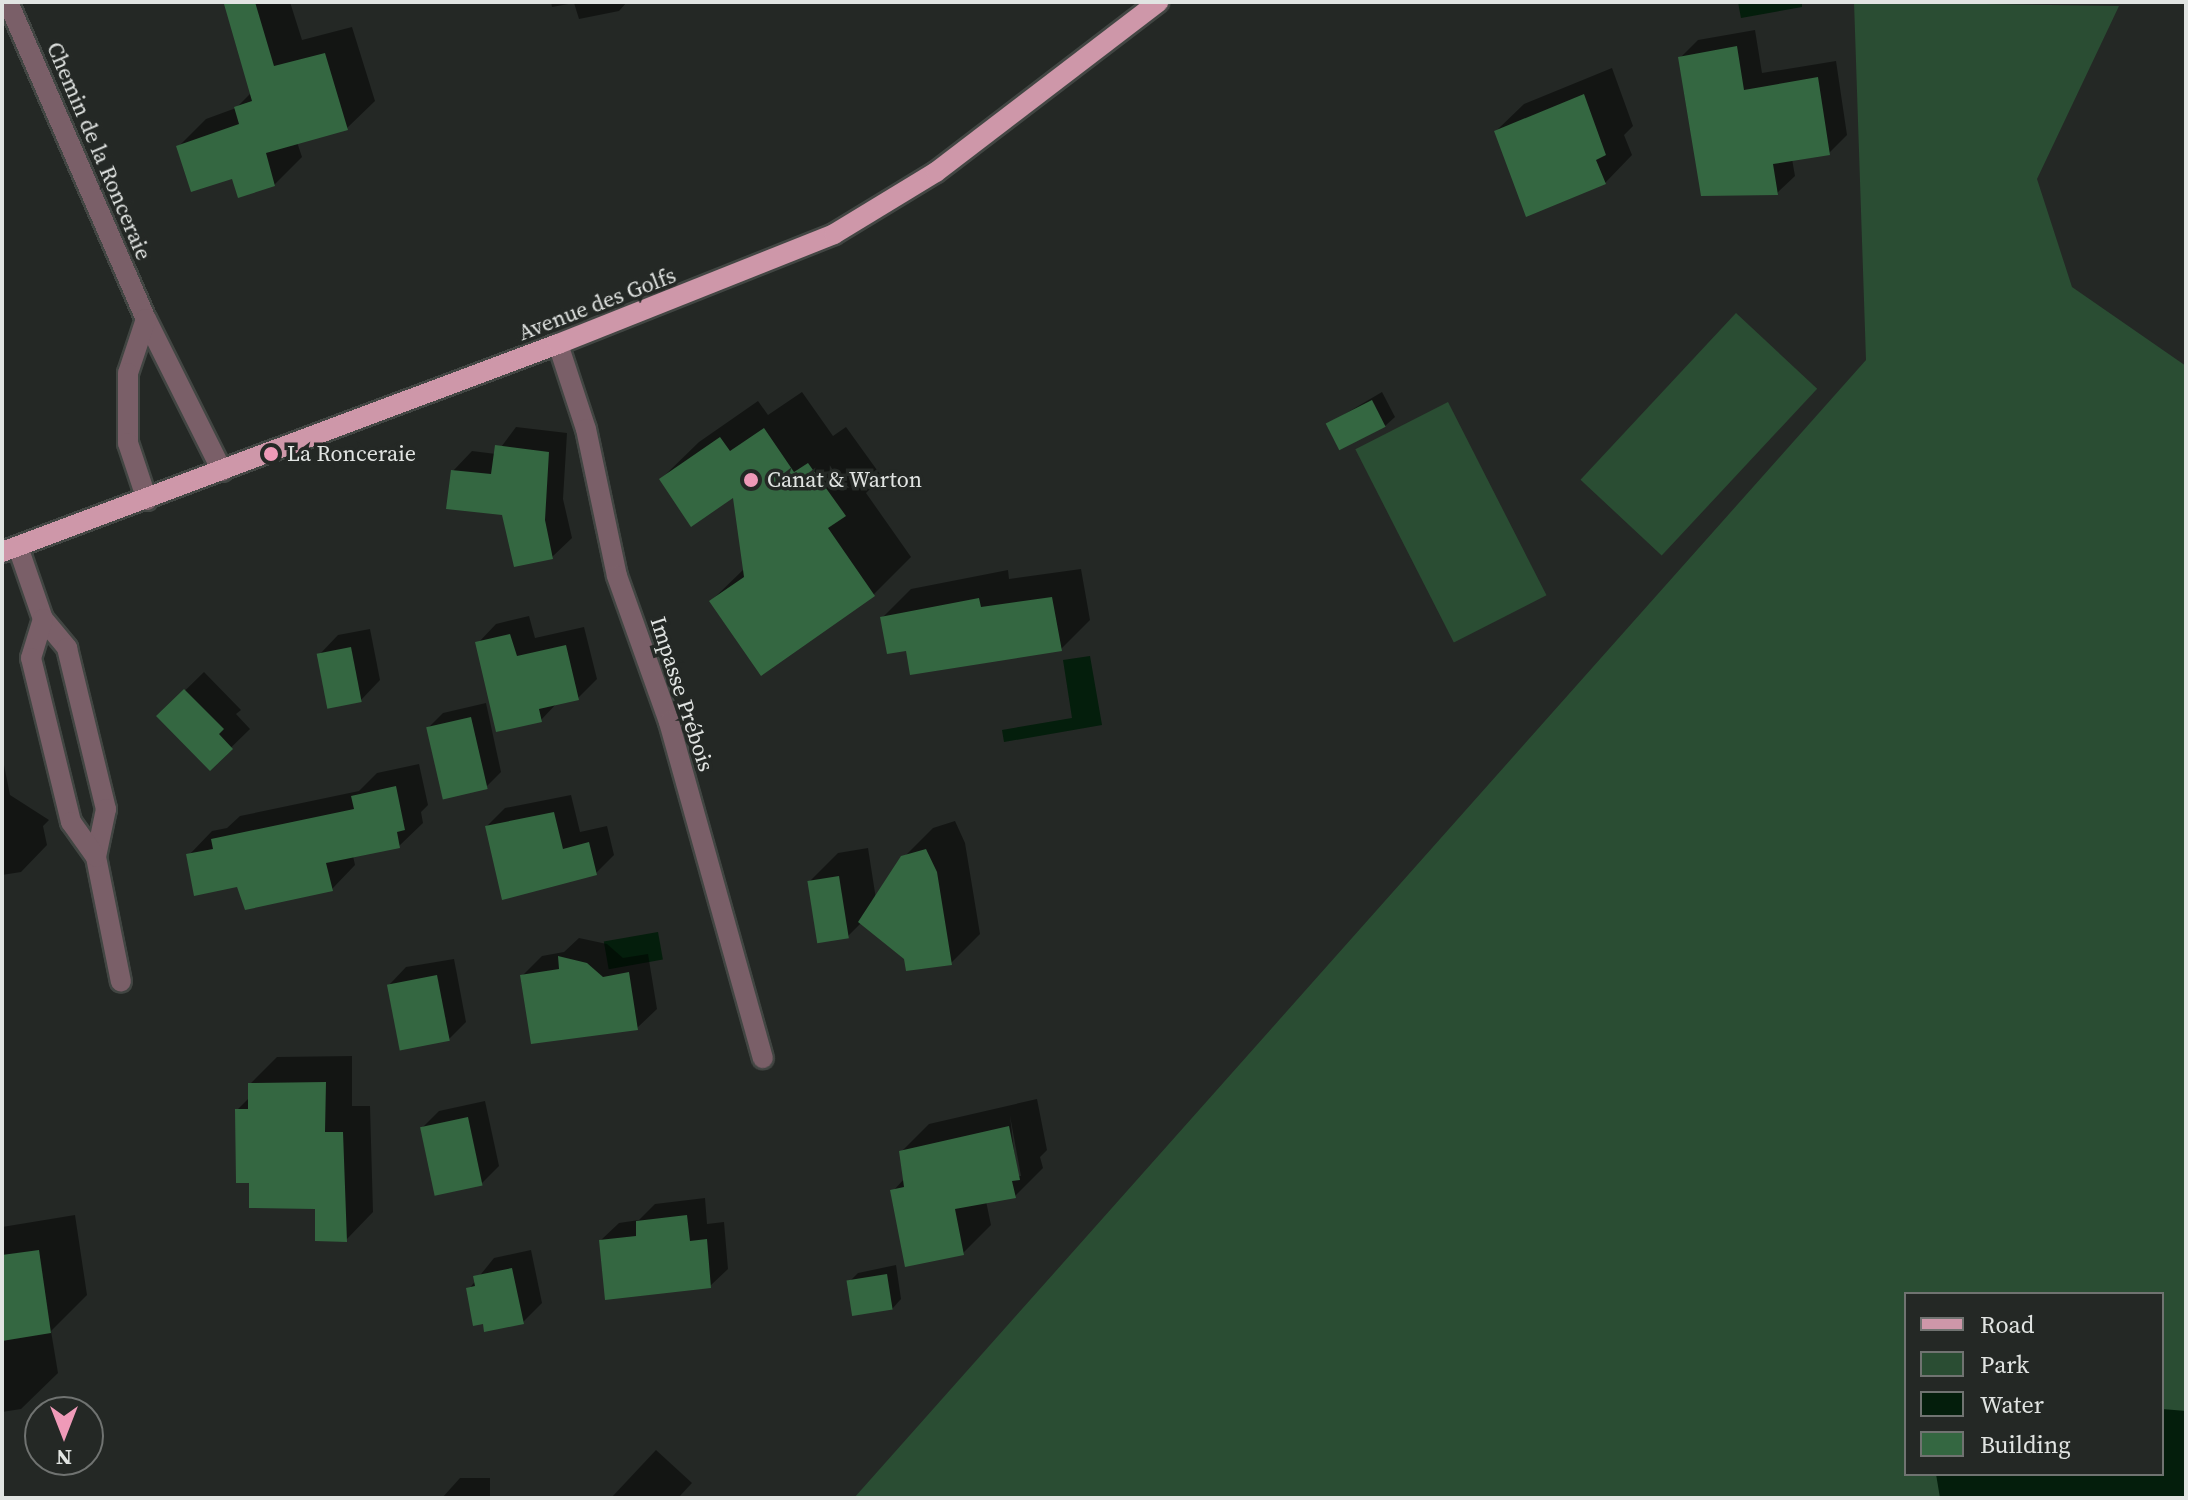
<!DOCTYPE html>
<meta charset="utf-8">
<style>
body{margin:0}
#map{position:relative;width:2188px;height:1500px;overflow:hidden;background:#242825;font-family:"Source Serif 4",serif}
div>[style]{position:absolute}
.green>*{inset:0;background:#2a4d33;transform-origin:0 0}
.water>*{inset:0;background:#041e0c;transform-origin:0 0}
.shadow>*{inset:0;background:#0007}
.building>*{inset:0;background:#346741;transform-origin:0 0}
.roads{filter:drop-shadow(2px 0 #424643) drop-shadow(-2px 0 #424643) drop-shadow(0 2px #424643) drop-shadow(0 -2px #424643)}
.minor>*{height:20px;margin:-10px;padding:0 10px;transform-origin:10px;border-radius:10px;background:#7a5f68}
.major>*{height:20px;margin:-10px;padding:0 10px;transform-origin:10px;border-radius:10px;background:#ce97a9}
.dots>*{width:22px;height:22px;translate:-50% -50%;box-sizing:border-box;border:4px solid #242825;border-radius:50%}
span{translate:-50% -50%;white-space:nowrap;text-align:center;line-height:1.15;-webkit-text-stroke:7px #242825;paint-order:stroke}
.street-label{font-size:22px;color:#e1e4e2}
.poi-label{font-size:22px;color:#e1e4e2}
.left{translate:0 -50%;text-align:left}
.frame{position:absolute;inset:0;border:4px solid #e1e4e2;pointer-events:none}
.legend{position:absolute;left:1904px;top:1292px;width:260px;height:184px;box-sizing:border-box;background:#242825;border:2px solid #707371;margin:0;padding:10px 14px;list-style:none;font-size:24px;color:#e1e4e2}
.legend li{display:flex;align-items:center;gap:16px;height:40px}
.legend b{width:40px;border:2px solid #707371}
.north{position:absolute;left:24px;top:1396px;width:80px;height:80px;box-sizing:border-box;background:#242825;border:2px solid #707371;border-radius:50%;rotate:180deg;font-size:22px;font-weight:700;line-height:32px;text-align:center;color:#e1e4e2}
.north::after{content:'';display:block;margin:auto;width:28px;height:36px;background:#ef9ab8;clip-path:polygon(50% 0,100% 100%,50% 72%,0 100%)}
</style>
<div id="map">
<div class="green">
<i style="clip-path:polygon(evenodd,1854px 2px,2119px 6px,2037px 179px,2072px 287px,2186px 366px,2186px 1498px,854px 1498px,1866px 360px,1854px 2px,1906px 1294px,2162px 1294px,2162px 1474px,1906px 1474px,1906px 1294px)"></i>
<i style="left:1736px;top:313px;width:111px;height:228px;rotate:43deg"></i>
<i style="left:1448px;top:402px;width:217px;height:104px;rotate:63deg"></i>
</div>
<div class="water">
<i style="clip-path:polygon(1738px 2px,1802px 2px,1802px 7px,1741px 18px)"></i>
<i style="clip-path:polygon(1090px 656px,1102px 725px,1004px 742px,1002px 730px,1072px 718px,1063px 660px)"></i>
<i style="left:658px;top:932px;width:28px;height:55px;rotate:80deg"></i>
<i style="clip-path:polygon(2162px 1409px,2186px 1411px,2186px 1498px,1940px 1498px,1936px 1474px,2162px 1474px)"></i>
</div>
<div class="shadow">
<i style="clip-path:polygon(230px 2px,290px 2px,302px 40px,352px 27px,375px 101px,347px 128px,297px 142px,302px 157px,274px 185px,233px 176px,179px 146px,206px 119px,236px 108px,252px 92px)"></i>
<i style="clip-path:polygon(551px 2px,627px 2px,619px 11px,579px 19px,574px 3px,552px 7px)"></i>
<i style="clip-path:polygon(1755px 30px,1762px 73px,1836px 61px,1847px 135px,1829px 153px,1792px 159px,1795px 176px,1777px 193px,1680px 58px,1698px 40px)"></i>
<i style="clip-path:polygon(1612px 68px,1633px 126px,1624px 135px,1632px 155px,1605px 183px,1496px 131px,1524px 104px)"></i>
<i style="clip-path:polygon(802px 392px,833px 436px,846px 427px,882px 477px,866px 493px,911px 557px,874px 594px,761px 673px,711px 601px,745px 568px,734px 494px,661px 479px,699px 442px,758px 401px,768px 415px)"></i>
<i style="clip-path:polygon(1382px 392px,1395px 417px,1385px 426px,1328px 424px)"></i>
<i style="clip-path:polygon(516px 427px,567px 433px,563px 499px,572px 538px,552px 557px,453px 471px,472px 451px,496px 454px)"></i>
<i style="clip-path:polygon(1081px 569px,1090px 620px,1061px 649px,908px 648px,882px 618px,911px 589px,1008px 570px,1009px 579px)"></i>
<i style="clip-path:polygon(529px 616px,535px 638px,584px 627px,597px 679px,578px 698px,558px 702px,541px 720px,478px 643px,496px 624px)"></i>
<i style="clip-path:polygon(370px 629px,380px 680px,361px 700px,319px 655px,338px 635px)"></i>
<i style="clip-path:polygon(204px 672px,241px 710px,236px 714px,250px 729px,210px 768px,159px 716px)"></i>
<i style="clip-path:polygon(486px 703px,501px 772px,486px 787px,428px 728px,443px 713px)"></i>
<i style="clip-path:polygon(3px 760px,10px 795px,49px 820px,43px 826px,47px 845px,21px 872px,2px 875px)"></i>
<i style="clip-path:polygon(419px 764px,428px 805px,421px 812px,423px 823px,399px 846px,353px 856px,355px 865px,332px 889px,238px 885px,189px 855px,212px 831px,227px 828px,240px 816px,359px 791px,377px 773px)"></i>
<i style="clip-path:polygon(571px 795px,580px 832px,607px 826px,614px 855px,596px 873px,487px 826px,505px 808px)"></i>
<i style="clip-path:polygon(955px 821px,965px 843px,980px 934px,951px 963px,906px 958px,862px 922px,848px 936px,809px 882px,838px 853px,868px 848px,876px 899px,903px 858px,933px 828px)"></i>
<i style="clip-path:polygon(579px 938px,607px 944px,623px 958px,648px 954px,657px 1009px,637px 1028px,522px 976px,542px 956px,564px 952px)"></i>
<i style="clip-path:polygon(454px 959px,466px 1022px,449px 1039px,390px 984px,406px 967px)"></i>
<i style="clip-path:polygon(352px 1056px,352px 1106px,370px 1106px,373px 1212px,346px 1240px,317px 1207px,251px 1181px,237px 1110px,250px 1097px,250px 1084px,277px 1057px)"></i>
<i style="clip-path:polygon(evenodd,1037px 1099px,1047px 1150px,1040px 1157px,1043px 1168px,1015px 1196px,986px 1201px,991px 1225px,963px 1253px,893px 1191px,905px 1178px,901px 1152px,929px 1124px,1037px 1099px,1010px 1116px,1021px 1176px,1017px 1176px,1010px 1116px)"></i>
<i style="clip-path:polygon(485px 1101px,499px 1166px,482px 1183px,422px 1128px,439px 1111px)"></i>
<i style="clip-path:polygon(705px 1198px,707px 1224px,724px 1222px,728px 1269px,710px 1286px,601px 1240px,619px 1223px,639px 1220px,655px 1204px)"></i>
<i style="clip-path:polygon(75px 1215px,87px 1295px,51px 1331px,58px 1373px,21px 1409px,2px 1412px,2px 1227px)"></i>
<i style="clip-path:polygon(531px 1250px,542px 1303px,523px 1322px,469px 1289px,494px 1258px)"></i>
<i style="clip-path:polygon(896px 1265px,901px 1299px,892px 1309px,849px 1282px,858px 1273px)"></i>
<i style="clip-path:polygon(656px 1450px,692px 1483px,678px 1498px,611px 1498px)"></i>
<i style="clip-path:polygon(460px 1478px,490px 1478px,490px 1498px,442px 1498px)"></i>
</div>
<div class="building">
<i style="clip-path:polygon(255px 2px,274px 66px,325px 53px,348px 130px,266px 153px,275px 186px,238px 198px,232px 179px,191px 192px,176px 146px,239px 124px,234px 107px,252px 101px,224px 4px)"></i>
<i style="clip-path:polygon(1737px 46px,1744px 90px,1818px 77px,1830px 155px,1773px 164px,1778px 195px,1701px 196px,1678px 57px)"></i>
<i style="clip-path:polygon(1584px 94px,1606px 155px,1596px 160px,1606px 184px,1526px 217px,1494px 131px)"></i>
<i style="left:1372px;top:400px;width:30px;height:52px;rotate:63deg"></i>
<i style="clip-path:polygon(764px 428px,794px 472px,808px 463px,846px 516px,828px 528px,875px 596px,761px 676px,709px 601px,744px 577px,733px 498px,691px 527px,659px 479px,720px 437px,730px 451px)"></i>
<i style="clip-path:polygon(495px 445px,549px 452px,545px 520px,553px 559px,514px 567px,502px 515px,446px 509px,451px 470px,491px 474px)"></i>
<i style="clip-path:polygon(1052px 597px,1062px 651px,910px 675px,906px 651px,887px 654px,880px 617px,979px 598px,981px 607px)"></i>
<i style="clip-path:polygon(510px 634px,517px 656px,566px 645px,579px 700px,539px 709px,542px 722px,496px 732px,475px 642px)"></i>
<i style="left:351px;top:647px;width:56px;height:35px;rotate:79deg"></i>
<i style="clip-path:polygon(184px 689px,224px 729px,219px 734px,233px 749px,210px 771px,156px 716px)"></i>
<i style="left:471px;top:717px;width:74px;height:46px;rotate:77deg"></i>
<i style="clip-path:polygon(396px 786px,405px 830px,397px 832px,400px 848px,326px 863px,333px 891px,245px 910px,237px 887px,194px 896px,186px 854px,213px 849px,211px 839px,354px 809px,351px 796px)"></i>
<i style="clip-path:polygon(554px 812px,563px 849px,589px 842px,597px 875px,502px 900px,485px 826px)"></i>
<i style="clip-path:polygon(926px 849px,937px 872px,952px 965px,906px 971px,904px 959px,858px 922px,901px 856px)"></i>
<i style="left:839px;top:876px;width:63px;height:32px;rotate:81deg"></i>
<i style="clip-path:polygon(558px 956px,587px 963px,603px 977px,629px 972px,638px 1030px,531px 1044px,520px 975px,559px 969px)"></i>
<i style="left:437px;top:975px;width:67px;height:51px;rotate:79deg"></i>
<i style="clip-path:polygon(326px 1082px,325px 1132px,343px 1132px,347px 1242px,315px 1241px,315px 1209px,249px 1208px,249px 1183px,236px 1183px,235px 1109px,248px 1109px,248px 1083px)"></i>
<i style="left:468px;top:1117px;width:70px;height:49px;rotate:78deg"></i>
<i style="clip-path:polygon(1009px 1126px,1020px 1180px,1012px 1181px,1016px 1198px,955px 1209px,964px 1255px,905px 1267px,890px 1190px,904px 1187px,899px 1151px)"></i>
<i style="clip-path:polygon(687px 1215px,690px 1241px,707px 1239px,711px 1288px,605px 1300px,599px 1240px,636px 1236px,636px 1221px)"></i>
<i style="clip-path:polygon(39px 1250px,51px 1333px,2px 1341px,2px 1255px)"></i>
<i style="clip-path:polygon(512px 1268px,524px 1324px,484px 1332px,483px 1324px,473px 1326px,466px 1288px,475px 1286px,473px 1276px)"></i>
<i style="left:887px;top:1274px;width:36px;height:41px;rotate:81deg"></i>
</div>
<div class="roads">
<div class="minor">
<i style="left:8px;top:2px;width:346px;rotate:66.5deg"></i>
<i style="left:146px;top:319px;width:170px;rotate:63.4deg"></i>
<i style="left:146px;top:319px;width:57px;rotate:108.4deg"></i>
<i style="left:128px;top:373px;width:70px;rotate:90deg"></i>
<i style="left:128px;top:443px;width:60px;rotate:71.6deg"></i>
<i style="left:558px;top:344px;width:89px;rotate:71.8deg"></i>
<i style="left:586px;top:429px;width:150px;rotate:78.1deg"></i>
<i style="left:617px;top:576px;width:155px;rotate:70.4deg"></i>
<i style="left:669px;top:722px;width:349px;rotate:74.4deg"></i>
<i style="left:18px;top:547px;width:76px;rotate:70.9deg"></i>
<i style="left:43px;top:619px;width:38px;rotate:50deg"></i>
<i style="left:67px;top:648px;width:166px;rotate:76.4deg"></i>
<i style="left:106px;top:809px;width:49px;rotate:101.8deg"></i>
<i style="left:96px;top:857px;width:127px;rotate:78.7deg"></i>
<i style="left:43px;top:619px;width:41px;rotate:107.1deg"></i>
<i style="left:31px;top:658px;width:169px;rotate:76.3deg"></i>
<i style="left:71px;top:822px;width:43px;rotate:54.5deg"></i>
</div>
<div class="major">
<i style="left:2px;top:552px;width:594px;rotate:-20.51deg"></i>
<i style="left:558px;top:344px;width:297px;rotate:-21.7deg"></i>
<i style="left:834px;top:234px;width:119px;rotate:-31.3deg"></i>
<i style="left:936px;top:172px;width:280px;rotate:-37.4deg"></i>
</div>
</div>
<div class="dots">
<i style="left:271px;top:454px;background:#ef9ab8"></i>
<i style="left:751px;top:480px;background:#ef9ab8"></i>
</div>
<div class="street-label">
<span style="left:99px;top:151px;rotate:67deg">Chemin de la Ronceraie</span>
<span style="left:597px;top:304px;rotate:-21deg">Avenue des Golfs</span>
<span style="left:682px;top:694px;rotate:72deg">Impasse Prébois</span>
</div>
<div class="poi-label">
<span class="left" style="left:287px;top:454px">La Ronceraie</span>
<span class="left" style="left:767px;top:480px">Canat &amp; Warton</span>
</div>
<div class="frame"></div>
<ul class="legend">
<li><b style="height:10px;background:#ce97a9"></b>Road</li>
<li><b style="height:22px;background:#2a4d33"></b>Park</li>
<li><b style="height:22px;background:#041e0c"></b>Water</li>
<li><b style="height:22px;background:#346741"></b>Building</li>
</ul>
<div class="north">N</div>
</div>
